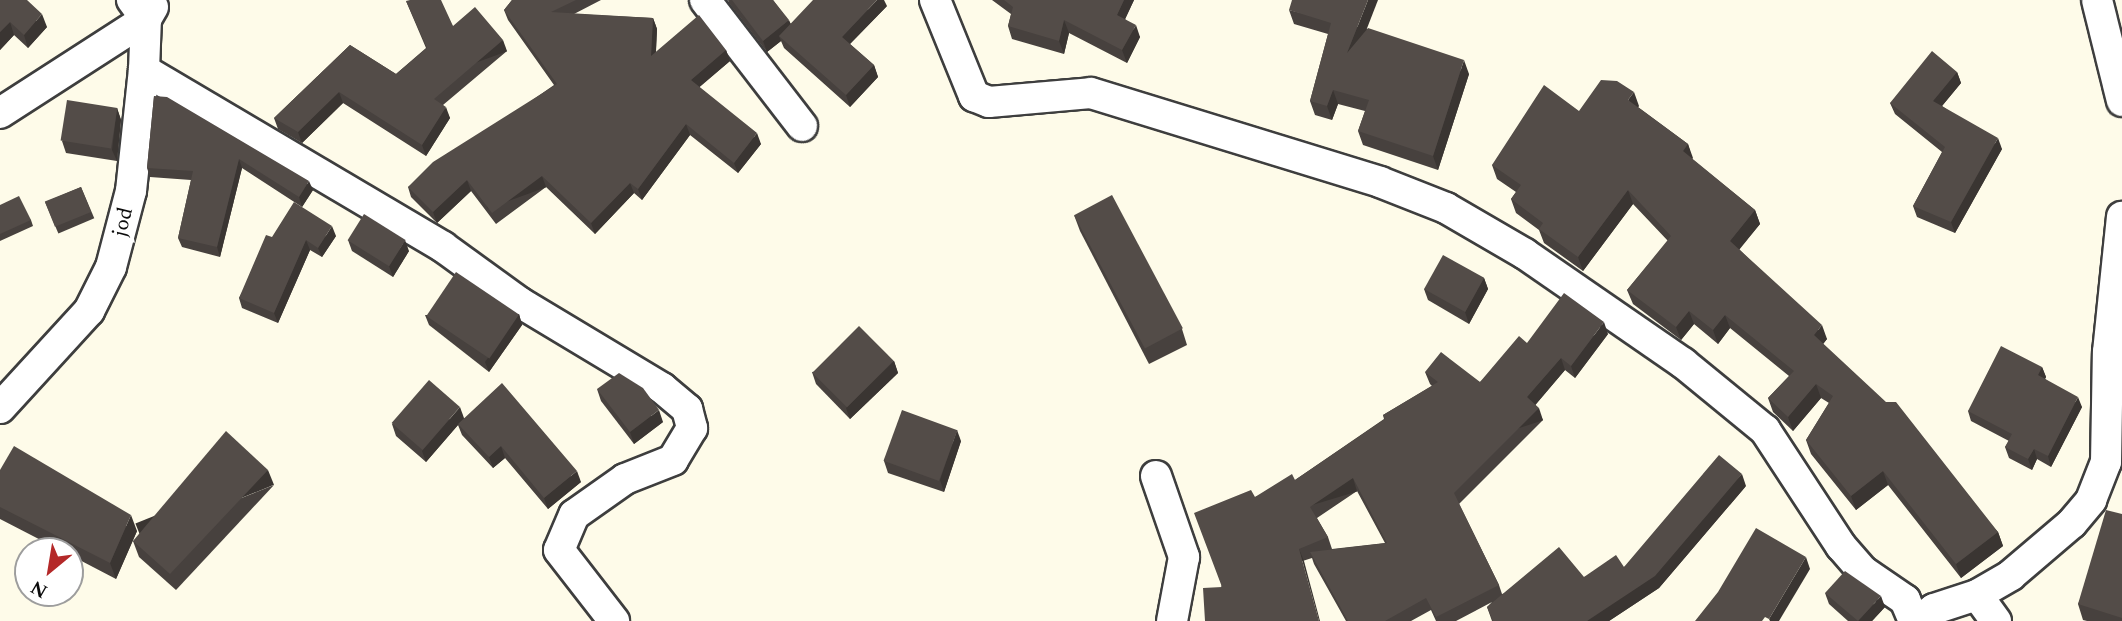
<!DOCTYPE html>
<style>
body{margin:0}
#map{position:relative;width:2122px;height:621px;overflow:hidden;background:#fefbe9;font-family:Spectral,serif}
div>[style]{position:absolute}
.roads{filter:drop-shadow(2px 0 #3e3e3e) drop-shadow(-2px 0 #3e3e3e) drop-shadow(0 2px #3e3e3e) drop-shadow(0 -2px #3e3e3e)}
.street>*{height:30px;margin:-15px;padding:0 15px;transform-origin:15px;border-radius:15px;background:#fff}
.wall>*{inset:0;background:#47413e;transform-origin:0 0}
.shaded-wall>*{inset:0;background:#3a3532;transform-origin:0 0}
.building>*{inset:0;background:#534c48;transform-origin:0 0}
span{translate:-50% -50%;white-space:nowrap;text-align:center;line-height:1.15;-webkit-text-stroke:7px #fff;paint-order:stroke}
.street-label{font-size:21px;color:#0b0b0b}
.north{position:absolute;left:14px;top:537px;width:70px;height:70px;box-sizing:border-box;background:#fff;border:2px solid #9d9d9d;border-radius:50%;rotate:210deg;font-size:19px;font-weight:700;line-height:28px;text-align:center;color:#0b0b0b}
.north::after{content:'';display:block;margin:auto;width:24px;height:32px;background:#b42929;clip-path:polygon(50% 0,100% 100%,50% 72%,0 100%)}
</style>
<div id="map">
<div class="roads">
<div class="street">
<i style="left:705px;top:0;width:159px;rotate:52.4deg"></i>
<i style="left:935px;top:0;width:104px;rotate:67.9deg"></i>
<i style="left:974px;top:96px;width:16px;rotate:22deg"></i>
<i style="left:989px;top:102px;width:102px;rotate:-5deg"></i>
<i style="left:1091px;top:93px;width:302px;rotate:17.1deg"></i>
<i style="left:1380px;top:182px;width:71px;rotate:21.5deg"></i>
<i style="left:1446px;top:208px;width:91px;rotate:30.2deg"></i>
<i style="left:1525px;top:254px;width:192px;rotate:34.6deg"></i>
<i style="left:1683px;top:363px;width:106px;rotate:39.3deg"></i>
<i style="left:1765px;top:430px;width:139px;rotate:56.8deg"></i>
<i style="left:1841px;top:546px;width:35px;rotate:49deg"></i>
<i style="left:1864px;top:572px;width:50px;rotate:34.3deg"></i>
<i style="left:1905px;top:600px;width:23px;rotate:67deg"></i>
<i style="left:2097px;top:0;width:104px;rotate:76.1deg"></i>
<i style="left:144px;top:70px;width:347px;rotate:30.6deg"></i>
<i style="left:443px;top:247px;width:94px;rotate:35.9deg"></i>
<i style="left:519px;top:302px;width:167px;rotate:31deg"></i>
<i style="left:662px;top:388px;width:33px;rotate:40deg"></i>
<i style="left:687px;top:409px;width:20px;rotate:75deg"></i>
<i style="left:692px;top:428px;width:37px;rotate:121deg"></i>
<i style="left:673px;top:460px;width:52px;rotate:158.4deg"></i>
<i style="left:625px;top:479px;width:62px;rotate:144.8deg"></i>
<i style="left:574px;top:515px;width:38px;rotate:113deg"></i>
<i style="left:559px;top:550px;width:90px;rotate:52.2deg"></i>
<i style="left:0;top:113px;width:174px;rotate:-32.8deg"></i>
<i style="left:146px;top:19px;width:14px;rotate:-60deg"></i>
<i style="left:0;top:408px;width:132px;rotate:-47.5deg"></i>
<i style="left:89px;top:311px;width:49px;rotate:-63.4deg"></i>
<i style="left:111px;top:267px;width:79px;rotate:-75.3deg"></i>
<i style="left:131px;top:191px;width:122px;rotate:-83.9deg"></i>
<i style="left:144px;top:70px;width:51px;rotate:-87.8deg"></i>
<i style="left:146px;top:19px;width:24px;rotate:-126deg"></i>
<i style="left:1156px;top:476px;width:86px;rotate:70.9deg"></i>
<i style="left:1184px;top:557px;width:65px;rotate:100.6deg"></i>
<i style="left:1918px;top:621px;width:20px;rotate:-37deg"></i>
<i style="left:1934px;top:609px;width:45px;rotate:-18deg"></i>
<i style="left:1996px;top:621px;width:32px;rotate:-126deg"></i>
<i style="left:1977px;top:595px;width:39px;rotate:-30deg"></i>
<i style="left:2011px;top:575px;width:80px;rotate:-40.4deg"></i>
<i style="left:2072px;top:523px;width:30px;rotate:-50deg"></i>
<i style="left:2091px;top:500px;width:41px;rotate:-68.5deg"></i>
<i style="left:2106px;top:462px;width:110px;rotate:-89deg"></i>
<i style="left:2108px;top:352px;width:136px;rotate:-84.1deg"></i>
</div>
</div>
<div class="wall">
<i style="clip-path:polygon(0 0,47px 27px,28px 48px,14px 35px,0 50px)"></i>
<i style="clip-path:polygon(512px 0,601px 0,574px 14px,653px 18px,657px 29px,656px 52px,726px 50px,730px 61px,699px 87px,761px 144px,738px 173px,690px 135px,642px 200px,634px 193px,595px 234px,546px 187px,496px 224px,471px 191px,437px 223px,411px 197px,408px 187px,554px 85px,508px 20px,504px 10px)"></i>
<i style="clip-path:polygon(728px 0,773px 0,791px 24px,887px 6px,850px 44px,874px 65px,878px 77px,850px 107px,784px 48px,781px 41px,767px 52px,729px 3px)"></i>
<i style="clip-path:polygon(992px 0,1134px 0,1125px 19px,1140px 37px,1127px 63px,1069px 33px,1064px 54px,1012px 39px,1008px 26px,1011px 14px)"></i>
<i style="clip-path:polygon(406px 1px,453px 26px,507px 51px,443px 105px,450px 118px,426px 156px,343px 103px,302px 143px,278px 129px,274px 118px,350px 45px,396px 74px,426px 48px)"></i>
<i style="clip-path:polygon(1289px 10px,1367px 29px,1469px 74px,1438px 170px,1363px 145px,1358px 131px,1365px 111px,1338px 104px,1332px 120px,1315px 115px,1310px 101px,1328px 34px,1294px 24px)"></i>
<i style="clip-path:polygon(1957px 72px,1961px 83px,1942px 106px,2002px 149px,1955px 233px,1917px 217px,1913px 206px,1942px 152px,1895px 114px,1890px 103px)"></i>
<i style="clip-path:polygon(154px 96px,313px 190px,302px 207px,242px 168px,220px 257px,182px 247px,178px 238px,191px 180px,150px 177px,147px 168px)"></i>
<i style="clip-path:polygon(1639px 106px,1638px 107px,1688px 144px,1692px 159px,1755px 210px,1760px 224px,1739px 249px,1827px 339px,1823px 344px,1998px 532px,2003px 546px,1961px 578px,1888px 485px,1856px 510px,1811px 454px,1806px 440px,1829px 403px,1821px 398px,1793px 431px,1773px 412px,1768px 398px,1789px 376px,1730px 328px,1718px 344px,1694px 324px,1681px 340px,1633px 304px,1627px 290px,1668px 241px,1633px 204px,1583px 271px,1544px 243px,1539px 230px,1516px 213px,1511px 199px,1516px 192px,1497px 179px,1492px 165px,1579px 111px)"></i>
<i style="clip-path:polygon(117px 108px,121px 120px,117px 161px,66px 153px,62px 141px)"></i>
<i style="left:81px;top:187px;width:34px;height:39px;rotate:67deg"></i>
<i style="clip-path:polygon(0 205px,31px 220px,33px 226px,0 241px)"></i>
<i style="clip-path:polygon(1074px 215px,1182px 329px,1187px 345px,1149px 364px,1080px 231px)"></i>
<i style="clip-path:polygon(336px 236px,322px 257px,310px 250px,278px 323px,242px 308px,239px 298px,272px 237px)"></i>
<i style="clip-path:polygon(348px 240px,409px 251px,393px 277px,352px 251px)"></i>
<i style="clip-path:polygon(1484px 278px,1488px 289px,1469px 324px,1428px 300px,1424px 289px)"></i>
<i style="clip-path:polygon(519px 314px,522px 325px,489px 372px,429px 325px,425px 315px)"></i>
<i style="clip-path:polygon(evenodd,1608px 334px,1575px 378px,1565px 370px,1535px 405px,1543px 420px,1459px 504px,1499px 585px,1502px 594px,1584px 577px,1624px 567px,1746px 486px,1659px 588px,1609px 621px,1492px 621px,1487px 607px,1492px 602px,1456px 621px,1436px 621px,1431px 610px,1411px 621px,1346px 621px,1314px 564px,1312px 558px,1221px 587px,1255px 497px,1295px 480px,1384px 419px,1383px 415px,1432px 386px,1430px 384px,1425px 372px,1480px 382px,1527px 343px,1608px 334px,1357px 491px,1385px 543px,1332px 549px,1328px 537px,1317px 518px,1357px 491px)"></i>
<i style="clip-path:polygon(894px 361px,898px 373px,850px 419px,816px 384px,812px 372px)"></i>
<i style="clip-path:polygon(2042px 367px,2046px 377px,2045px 379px,2082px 407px,2051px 467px,2037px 459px,2032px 470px,2009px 458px,2005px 447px,2009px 441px,1971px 421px,1968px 411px)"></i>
<i style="clip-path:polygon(597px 389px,663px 422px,634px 444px,601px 401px)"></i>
<i style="clip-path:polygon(464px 418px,581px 482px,548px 509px,505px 458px,493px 468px,462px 435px,458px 425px,426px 462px,396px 436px,392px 424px)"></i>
<i style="clip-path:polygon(961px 441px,944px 492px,888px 473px,884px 461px)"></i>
<i style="clip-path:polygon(0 470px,137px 531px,116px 579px,70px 555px,70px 551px,62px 551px,0 519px)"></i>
<i style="clip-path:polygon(274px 485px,176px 590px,139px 557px,133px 541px)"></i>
<i style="clip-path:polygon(2122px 514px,2122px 621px,2087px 621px,2083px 620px,2078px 604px)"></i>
<i style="clip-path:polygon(1825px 593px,1885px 607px,1872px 621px,1848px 621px,1829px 604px)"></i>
</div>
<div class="shaded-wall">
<i style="clip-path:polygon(877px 0,884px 0,887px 6px,846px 48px,842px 37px)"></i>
<i style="clip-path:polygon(1124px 0,1134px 0,1121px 28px,1117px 15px)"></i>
<i style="clip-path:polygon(1368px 0,1378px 0,1352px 67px,1347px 53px)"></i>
<i style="clip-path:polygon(42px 14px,47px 27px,28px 48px,24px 35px)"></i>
<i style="clip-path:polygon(653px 18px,657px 29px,655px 67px,651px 56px)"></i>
<i style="clip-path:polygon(789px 20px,794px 32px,779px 36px,781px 41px,767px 52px,763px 41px)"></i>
<i style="clip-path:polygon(1064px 20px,1069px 33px,1064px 54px,1059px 41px)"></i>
<i style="clip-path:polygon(10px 22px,14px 35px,0 50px,0 32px)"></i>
<i style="clip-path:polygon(1136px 25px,1140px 37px,1127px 63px,1122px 50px)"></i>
<i style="left:503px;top:40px;width:12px;height:91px;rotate:70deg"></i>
<i style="clip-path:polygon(726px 50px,730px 61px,695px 91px,691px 80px)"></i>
<i style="clip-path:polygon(1464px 60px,1469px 74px,1438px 170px,1433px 156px)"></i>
<i style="clip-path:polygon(874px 65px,878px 77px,850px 107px,846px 95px)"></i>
<i style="clip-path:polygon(1957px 72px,1961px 83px,1937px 112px,1933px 101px)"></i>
<i style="clip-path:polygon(1333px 90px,1338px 104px,1332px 120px,1327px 106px)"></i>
<i style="clip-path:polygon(339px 92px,343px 103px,302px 143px,298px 132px)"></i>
<i style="clip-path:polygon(1634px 92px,1639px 106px,1633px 113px,1628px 100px)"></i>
<i style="clip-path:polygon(446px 107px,450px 118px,426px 156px,422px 145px)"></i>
<i style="clip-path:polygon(117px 108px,121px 120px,117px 161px,112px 150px)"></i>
<i style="clip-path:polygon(686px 124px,690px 135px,642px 200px,638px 189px)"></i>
<i style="clip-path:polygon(757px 133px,761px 144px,738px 173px,734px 163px)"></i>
<i style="clip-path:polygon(1998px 138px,2002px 149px,1955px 233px,1951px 222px)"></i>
<i style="clip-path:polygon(1688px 144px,1693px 158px,1688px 165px,1683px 151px)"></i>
<i style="clip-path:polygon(239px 159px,242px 168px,220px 257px,217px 247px)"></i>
<i style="left:542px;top:176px;width:12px;height:62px;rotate:70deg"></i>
<i style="clip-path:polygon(467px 180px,471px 191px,437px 223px,433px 212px)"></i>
<i style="clip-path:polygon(309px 181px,313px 190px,302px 207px,299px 197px)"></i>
<i style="clip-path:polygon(630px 183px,634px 193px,595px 234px,591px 223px)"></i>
<i style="clip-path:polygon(1628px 190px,1633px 204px,1583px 271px,1578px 257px)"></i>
<i style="clip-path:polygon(1755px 210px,1760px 224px,1735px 255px,1730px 241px)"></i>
<i style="clip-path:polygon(332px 226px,336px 236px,322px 257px,318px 248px)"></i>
<i style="clip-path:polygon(306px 240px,310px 250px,278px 323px,274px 313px)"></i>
<i style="clip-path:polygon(405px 240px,409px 251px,393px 277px,389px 266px)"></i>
<i style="clip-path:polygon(1484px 278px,1488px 289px,1469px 324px,1465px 312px)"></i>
<i style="clip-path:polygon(1689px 311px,1694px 324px,1681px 340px,1676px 327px)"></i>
<i style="clip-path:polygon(519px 314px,522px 325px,489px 372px,485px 362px)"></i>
<i style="clip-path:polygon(1725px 315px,1730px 328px,1718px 344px,1713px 330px)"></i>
<i style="clip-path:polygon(1604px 322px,1608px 334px,1575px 378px,1571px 366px)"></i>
<i style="clip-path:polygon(1822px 325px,1827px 339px,1819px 349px,1814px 335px)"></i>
<i style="clip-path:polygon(1561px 358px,1565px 370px,1532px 409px,1527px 397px)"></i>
<i style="clip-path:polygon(894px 361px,898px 373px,850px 419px,846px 408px)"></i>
<i style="clip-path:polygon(2042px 367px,2046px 377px,2042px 385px,2038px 375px)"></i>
<i style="clip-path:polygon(1816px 384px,1821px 398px,1793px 431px,1788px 417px)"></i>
<i style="clip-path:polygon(2078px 397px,2082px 407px,2051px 467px,2048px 456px)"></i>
<i style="clip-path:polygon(460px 407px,464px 418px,426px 462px,422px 451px)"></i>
<i style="left:1539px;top:408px;width:13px;height:120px;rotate:72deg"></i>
<i style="clip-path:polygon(659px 410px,663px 422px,634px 444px,630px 432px)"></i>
<i style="clip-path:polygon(957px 430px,961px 441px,944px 492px,940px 480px)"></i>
<i style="clip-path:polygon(501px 446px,505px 458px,493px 468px,489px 457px)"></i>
<i style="clip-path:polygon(2034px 449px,2037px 459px,2032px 470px,2028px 459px)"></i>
<i style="left:268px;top:470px;width:16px;height:143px;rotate:68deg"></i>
<i style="clip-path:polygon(577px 471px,581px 482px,548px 509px,544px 498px)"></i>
<i style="clip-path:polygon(1883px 471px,1888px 485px,1856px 510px,1851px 496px)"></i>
<i style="clip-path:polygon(1742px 474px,1746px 486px,1659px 588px,1609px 621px,1587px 621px)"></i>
<i style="left:1353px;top:478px;width:14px;height:52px;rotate:73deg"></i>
<i style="clip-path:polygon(131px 515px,137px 531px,116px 579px,110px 563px)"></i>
<i style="clip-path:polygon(1998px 532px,2003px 546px,1961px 578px,1956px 564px)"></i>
<i style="clip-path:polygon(1299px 549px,1304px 561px,1320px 621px,1319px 621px)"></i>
<i style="clip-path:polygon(1806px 557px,1810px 569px,1779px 621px,1770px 621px,1769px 619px)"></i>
<i style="clip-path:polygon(1881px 596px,1885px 607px,1872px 621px,1858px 621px)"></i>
</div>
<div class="building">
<i style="clip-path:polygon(0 0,27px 0,42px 14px,24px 35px,10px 22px,0 32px)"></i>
<i style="clip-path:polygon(410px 0,441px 0,453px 26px,475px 7px,503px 40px,434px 99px,446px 107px,422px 145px,339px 92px,298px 132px,274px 118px,350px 45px,396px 74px,427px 48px,406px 1px)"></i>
<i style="clip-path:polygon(512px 0,576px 0,551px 12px,653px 18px,651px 56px,699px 15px,726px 50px,691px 80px,757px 133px,734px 163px,686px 124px,638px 189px,630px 183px,591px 223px,542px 176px,492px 213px,467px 180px,433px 212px,408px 187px,433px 162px,557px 84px,504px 10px)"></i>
<i style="clip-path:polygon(732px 0,773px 0,789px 20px,763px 41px)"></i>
<i style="clip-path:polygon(813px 0,877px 0,842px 37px,874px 65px,846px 95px,779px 36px)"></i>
<i style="clip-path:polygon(1004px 0,1124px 0,1117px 15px,1136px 25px,1122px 50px,1064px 20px,1059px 41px,1008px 26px,1013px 7px)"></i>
<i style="clip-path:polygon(1292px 0,1368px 0,1347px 53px,1368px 28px,1464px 60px,1433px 156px,1358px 131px,1369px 100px,1333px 90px,1327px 106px,1310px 101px,1331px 23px,1289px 10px)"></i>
<i style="clip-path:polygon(1932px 51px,1957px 72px,1933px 101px,1998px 138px,1951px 222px,1913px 206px,1945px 147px,1890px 103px)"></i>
<i style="clip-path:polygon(1601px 80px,1617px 81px,1634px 92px,1628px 100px,1688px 144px,1683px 151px,1755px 210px,1730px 241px,1822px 325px,1814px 335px,1886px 402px,1896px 402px,1998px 532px,1956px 564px,1883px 471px,1851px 496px,1806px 440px,1833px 396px,1816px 384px,1788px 417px,1768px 398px,1794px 371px,1725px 315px,1713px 330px,1689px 311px,1676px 327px,1627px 290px,1671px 236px,1628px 190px,1578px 257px,1539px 229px,1543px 223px,1511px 199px,1521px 185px,1492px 165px,1544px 85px,1579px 111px)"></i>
<i style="clip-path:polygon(154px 96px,167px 97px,309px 181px,299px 197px,239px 159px,217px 247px,178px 238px,193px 171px,147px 168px)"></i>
<i style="left:67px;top:100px;width:51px;height:41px;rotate:9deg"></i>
<i style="left:81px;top:187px;width:27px;height:39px;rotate:68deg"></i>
<i style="left:1112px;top:195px;width:151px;height:43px;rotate:62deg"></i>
<i style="clip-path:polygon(19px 196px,31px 220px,0 234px,0 205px)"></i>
<i style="clip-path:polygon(294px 202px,332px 226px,318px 248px,306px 240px,274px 313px,239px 298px,266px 235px,272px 237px)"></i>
<i style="left:364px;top:214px;width:49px;height:31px;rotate:32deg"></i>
<i style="left:1443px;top:255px;width:47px;height:39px;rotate:29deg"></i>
<i style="left:456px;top:272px;width:76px;height:53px;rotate:34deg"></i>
<i style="clip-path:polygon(1564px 293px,1604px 322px,1571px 366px,1561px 358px,1527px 397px,1539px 408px,1454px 493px,1499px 585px,1436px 617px,1426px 598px,1385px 621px,1348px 621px,1310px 552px,1387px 543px,1353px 478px,1310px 507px,1328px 537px,1299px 549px,1319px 621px,1205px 621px,1203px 588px,1222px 587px,1194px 513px,1251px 490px,1255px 497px,1292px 474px,1295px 480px,1385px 419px,1383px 415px,1438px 382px,1425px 372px,1441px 352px,1480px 382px,1519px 336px,1527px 343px)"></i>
<i style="left:859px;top:326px;width:49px;height:66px;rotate:45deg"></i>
<i style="clip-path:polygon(2001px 346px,2042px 367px,2038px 375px,2078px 397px,2048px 456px,2034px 449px,2028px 459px,2005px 447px,2012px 434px,1968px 411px)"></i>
<i style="clip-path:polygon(619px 373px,643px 388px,659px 410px,630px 432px,597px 389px)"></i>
<i style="left:429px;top:380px;width:41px;height:57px;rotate:41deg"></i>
<i style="clip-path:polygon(502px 383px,577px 471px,544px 498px,501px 446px,489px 457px,458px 424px)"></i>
<i style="left:902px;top:410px;width:59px;height:54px;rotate:20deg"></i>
<i style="clip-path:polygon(226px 431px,268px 470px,170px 574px,133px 541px)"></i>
<i style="clip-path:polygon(14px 446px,131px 515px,110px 563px,0 507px,0 470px)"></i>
<i style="clip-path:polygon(1719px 455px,1742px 474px,1655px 576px,1587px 621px,1493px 621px,1487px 607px,1559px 547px,1584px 577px,1616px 555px,1624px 567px)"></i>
<i style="clip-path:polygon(2106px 510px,2122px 514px,2122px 618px,2078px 604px)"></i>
<i style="clip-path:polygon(1756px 528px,1806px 557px,1769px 619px,1765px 617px,1762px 621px,1695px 621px,1718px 592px)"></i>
<i style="clip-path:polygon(1845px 571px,1881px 596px,1858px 621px,1825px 593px)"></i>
</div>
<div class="street-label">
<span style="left:123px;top:222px;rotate:-76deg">jod</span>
</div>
<div class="north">N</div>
</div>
